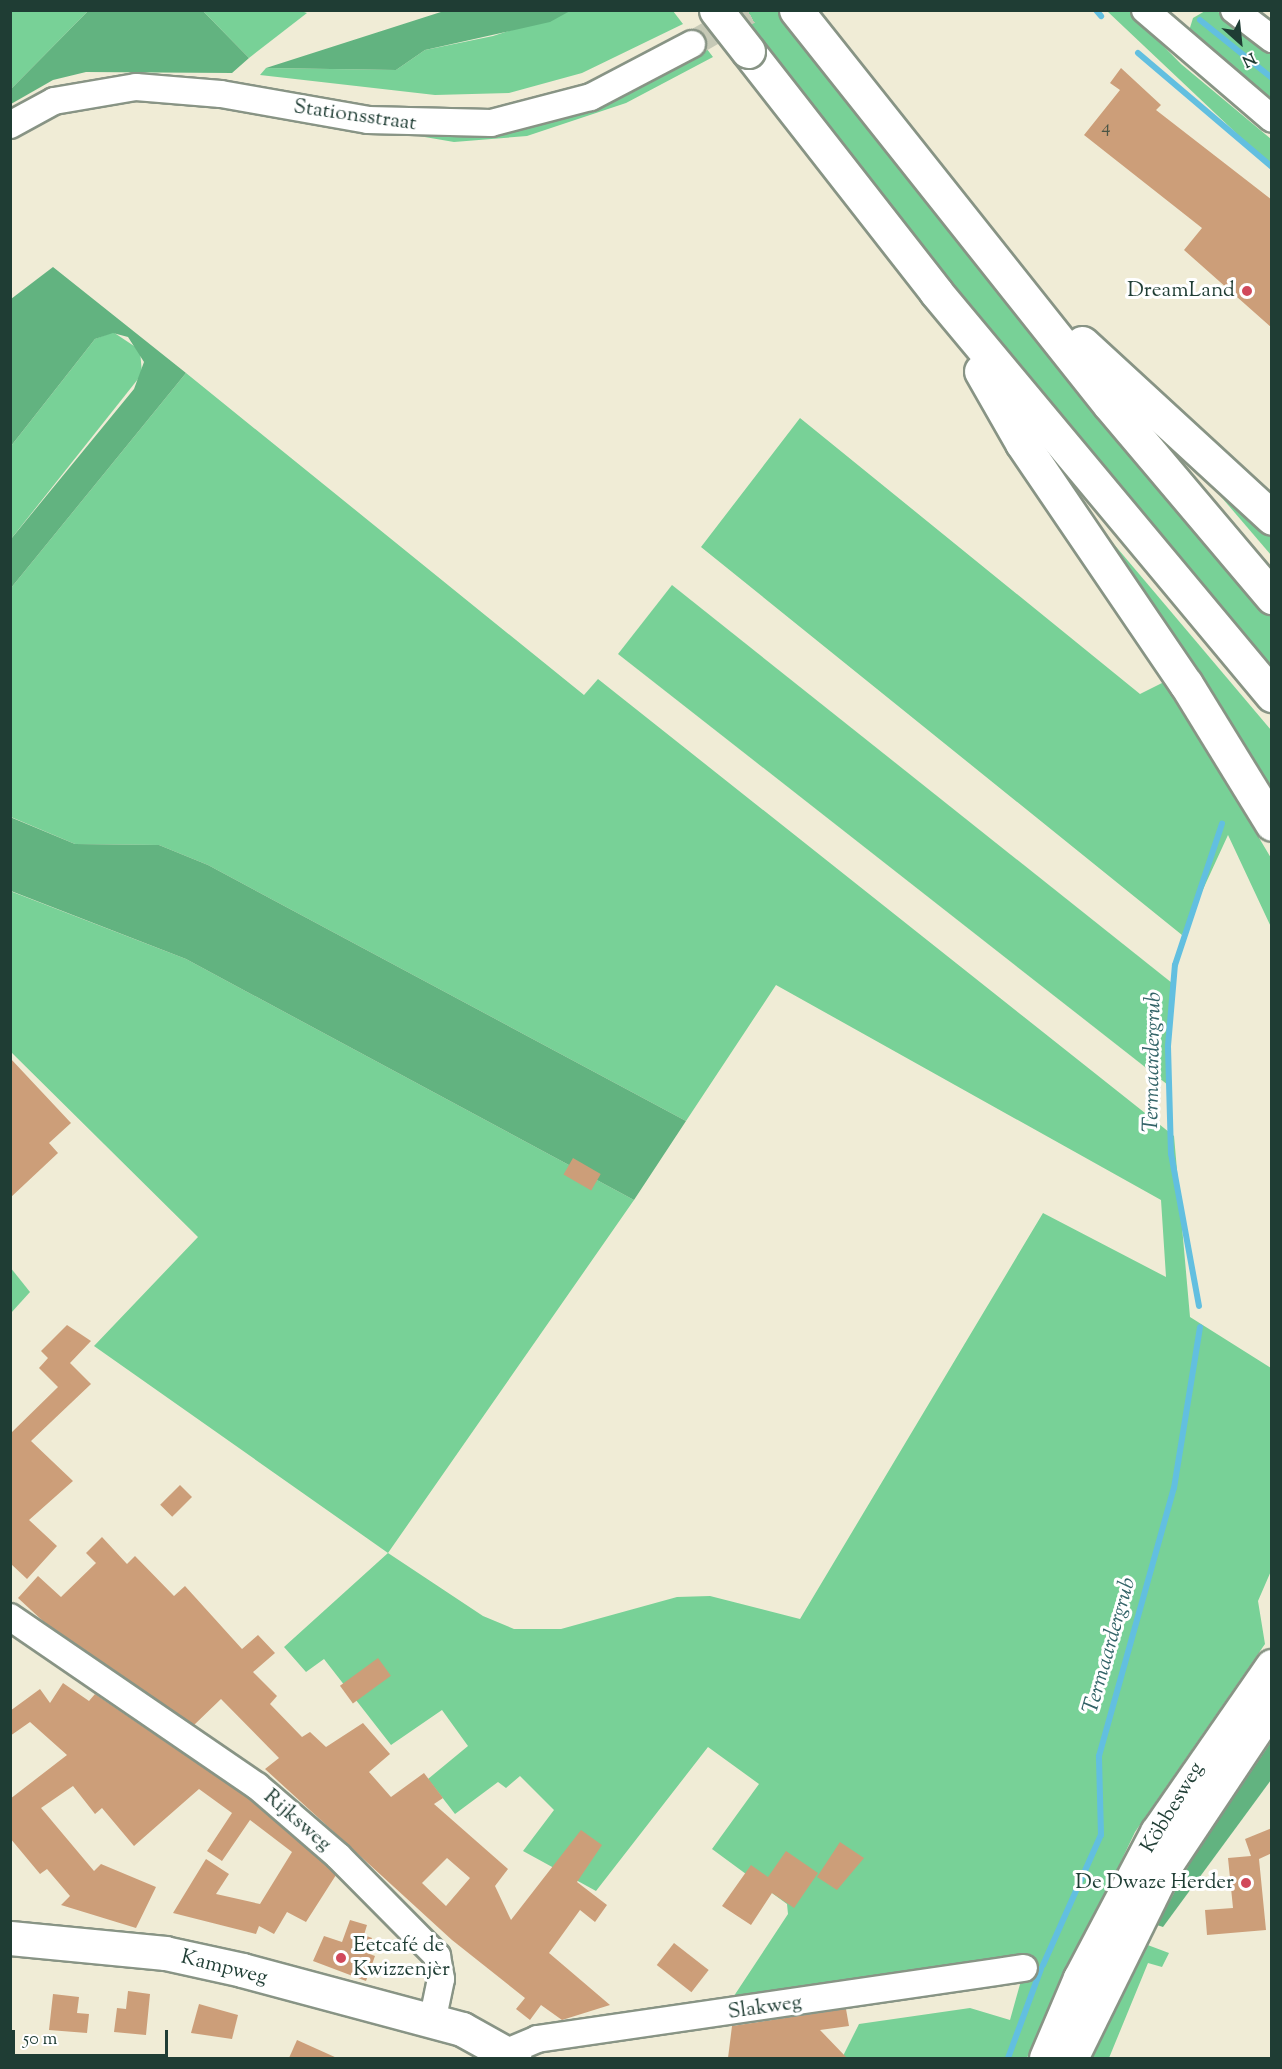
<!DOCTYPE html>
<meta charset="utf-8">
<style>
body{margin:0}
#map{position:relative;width:1282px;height:2069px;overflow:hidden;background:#f0ecd6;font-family:"Sorts Mill Goudy",serif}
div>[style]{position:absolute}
.green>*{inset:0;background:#78d197}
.forest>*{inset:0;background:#62b380}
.stream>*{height:6px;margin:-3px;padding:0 3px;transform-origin:3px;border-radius:3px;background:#62bfe0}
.building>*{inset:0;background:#cc9e79;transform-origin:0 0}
.minor-tunnel>*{height:26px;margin-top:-13px;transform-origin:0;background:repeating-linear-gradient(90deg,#c6c9b6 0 26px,transparent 0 39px)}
.roads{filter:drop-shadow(2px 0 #889485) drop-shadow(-2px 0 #889485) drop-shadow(0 2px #889485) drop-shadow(0 -2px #889485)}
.minor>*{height:26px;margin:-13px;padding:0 13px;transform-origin:13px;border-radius:13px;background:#fff}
.major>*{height:33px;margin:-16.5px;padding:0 16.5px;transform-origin:16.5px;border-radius:16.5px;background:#fff}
.highway>*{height:33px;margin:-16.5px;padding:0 16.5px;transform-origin:16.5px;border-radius:16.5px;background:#fff}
.bridges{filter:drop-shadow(2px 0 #889485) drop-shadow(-2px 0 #889485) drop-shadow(0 2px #889485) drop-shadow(0 -2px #889485)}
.highway-bridge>*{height:33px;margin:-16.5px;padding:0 16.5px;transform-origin:16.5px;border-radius:16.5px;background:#fff}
.dots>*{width:16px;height:16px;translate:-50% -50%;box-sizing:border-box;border:3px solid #fff;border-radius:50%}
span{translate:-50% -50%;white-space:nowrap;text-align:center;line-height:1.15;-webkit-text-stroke:6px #fff;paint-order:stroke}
.number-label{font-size:18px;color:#4a5545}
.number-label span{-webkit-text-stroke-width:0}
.street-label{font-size:21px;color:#1f3d34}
.poi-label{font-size:21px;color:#1f3d34}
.right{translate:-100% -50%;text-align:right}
.left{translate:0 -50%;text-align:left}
.water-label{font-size:22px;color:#336468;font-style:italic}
.frame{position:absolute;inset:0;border:12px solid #1f3d34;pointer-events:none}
.north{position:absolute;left:1210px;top:12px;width:60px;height:60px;-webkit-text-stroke:4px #fff;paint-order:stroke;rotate:153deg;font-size:16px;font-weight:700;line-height:24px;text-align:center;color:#1f3d34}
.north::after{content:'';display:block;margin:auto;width:21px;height:27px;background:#1f3d34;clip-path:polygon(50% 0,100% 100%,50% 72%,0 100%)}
.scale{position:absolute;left:12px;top:2030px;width:156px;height:27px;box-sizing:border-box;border:3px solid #1f3d34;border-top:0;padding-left:8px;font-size:18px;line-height:21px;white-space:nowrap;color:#1f3d34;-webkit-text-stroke:4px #fff;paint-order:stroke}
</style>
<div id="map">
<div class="green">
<i style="clip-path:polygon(298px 10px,307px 13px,249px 58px,203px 11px)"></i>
<i style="clip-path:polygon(10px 11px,88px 11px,11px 89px,10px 89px)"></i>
<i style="clip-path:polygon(570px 11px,673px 11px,683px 24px,582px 73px,509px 93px,435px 95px,260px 75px,266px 68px,396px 70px,425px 50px,493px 36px)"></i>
<i style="clip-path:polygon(735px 11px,783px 11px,1154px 477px,1271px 615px,1271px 675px,1029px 385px)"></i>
<i style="clip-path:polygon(1107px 11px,1129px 11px,1181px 64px,1271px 139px,1271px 166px)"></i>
<i style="clip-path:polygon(1205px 11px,1217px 11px,1271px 51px,1271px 103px,1188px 34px,1193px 18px)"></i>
<i style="clip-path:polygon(700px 40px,713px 57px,626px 103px,527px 136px,454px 142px,331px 121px,543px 111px)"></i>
<i style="clip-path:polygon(113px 332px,140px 350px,142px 374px,11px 539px,11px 446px,95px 339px)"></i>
<i style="clip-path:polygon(186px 373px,584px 695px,598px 679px,1174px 1136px,1190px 1317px,1271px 1368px,1271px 1571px,1258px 1601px,1265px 1644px,1135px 1832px,1027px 2058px,842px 2058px,859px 2024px,970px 2008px,1010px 2020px,1027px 1959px,728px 2005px,788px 1914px,787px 1904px,712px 1849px,759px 1784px,708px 1747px,596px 1891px,523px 1851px,554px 1810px,520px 1776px,506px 1788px,498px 1782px,455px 1814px,428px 1779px,468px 1746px,442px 1710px,391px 1745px,324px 1659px,306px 1672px,284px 1647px,388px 1553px,94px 1346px,198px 1237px,11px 1052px,10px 891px,186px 959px,634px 1200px,388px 1553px,483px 1616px,514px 1629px,561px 1629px,677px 1597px,710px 1596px,800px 1619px,1043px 1213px,1166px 1277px,1161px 1200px,776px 985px,686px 1121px,208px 865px,159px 845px,75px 844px,11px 817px,11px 588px)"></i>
<i style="clip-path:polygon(800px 418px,1140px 694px,1166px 681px,1271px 858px,1271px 927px,1228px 835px,1182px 935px,701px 547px)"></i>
<i style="clip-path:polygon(1187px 457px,1271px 530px,1271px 555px)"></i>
<i style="clip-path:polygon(1074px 497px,1271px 730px,1271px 813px)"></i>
<i style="clip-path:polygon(672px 585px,1172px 983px,1168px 1085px,618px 654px)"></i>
<i style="clip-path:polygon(10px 1267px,30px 1292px,11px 1313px,10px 1313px)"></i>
<i style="clip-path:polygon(1145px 1944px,1169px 1953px,1162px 1967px,1148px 1963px,1109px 2058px,1092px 2058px)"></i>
</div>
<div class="forest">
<i style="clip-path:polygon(88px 11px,203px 11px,249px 58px,232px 73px,86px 72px,53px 80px,11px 104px,11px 89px)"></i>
<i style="clip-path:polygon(444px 11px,570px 11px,550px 22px,425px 50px,396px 70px,266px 68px)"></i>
<i style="clip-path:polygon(53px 267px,186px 373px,11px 588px,11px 539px,134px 389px,144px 362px,128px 337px,113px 333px,95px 339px,11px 446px,11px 299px)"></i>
<i style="clip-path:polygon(10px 817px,75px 844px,159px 845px,208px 865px,686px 1121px,634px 1200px,186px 959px,11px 891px)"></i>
<i style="clip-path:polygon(1271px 1742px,1271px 1780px,1163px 1927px,1157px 1925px,1192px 1859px)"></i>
</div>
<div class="stream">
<i style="left:1096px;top:10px;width:8px;rotate:50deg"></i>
<i style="left:1200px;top:20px;width:92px;rotate:38.9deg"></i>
<i style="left:1138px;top:53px;width:176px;rotate:40.4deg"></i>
<i style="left:1199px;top:1306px;width:155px;rotate:-100.4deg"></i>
<i style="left:1171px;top:1154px;width:108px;rotate:-91.6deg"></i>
<i style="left:1168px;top:1046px;width:81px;rotate:-85.1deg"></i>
<i style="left:1175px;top:965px;width:149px;rotate:-71.6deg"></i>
<i style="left:1043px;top:1965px;width:142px;rotate:-66deg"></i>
<i style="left:1101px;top:1835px;width:79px;rotate:-91.5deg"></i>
<i style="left:1099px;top:1756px;width:278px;rotate:-74.4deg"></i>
<i style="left:1174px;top:1488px;width:163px;rotate:-80.8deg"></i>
<i style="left:1008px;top:2058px;width:95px;rotate:-69.7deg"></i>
</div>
<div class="building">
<i style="clip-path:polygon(1121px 68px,1161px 105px,1156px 110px,1272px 200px,1272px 328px,1184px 250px,1202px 228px,1084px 135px,1120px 90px,1110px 83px)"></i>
<i style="clip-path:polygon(10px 1058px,71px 1123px,49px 1143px,58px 1153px,10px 1198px)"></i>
<i style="left:573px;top:1158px;width:32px;height:19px;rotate:30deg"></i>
<i style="clip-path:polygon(67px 1325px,91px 1341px,70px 1363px,91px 1384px,31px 1441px,73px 1481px,29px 1520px,57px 1546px,27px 1579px,10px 1563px,10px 1434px,58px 1387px,39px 1368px,48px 1358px,41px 1351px)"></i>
<i style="left:180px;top:1485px;width:17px;height:28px;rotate:45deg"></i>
<i style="clip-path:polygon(evenodd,102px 1537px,127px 1564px,135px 1556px,174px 1596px,185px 1586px,242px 1649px,258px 1635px,275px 1653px,253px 1672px,277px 1696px,270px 1704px,302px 1737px,310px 1732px,326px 1747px,363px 1723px,390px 1754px,369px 1772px,391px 1797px,424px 1773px,443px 1798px,434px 1804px,508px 1869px,495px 1886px,511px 1920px,581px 1830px,602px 1845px,577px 1882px,607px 1905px,595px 1922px,580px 1910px,549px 1953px,610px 2005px,562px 2020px,541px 2005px,530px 2020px,516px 2009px,525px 1998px,452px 1940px,265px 1769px,279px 1758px,221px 1699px,194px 1725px,44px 1622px,18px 1598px,38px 1576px,61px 1597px,96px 1563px,86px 1553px,102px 1537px,447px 1858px,470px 1878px,446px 1906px,422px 1883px,447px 1858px)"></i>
<i style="left:378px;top:1658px;width:22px;height:47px;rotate:54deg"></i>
<i style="clip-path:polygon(63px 1683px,89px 1701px,95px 1694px,248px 1798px,328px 1867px,336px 1875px,306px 1922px,287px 1912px,274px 1934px,259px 1926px,256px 1934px,173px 1913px,206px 1859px,229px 1874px,216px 1894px,260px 1904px,292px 1852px,250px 1820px,222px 1861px,207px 1851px,232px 1813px,199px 1789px,134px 1846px,102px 1808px,95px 1814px,73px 1786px,41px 1808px,94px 1871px,101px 1864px,156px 1887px,136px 1928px,61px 1905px,70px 1896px,47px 1869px,40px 1874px,10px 1838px,10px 1799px,67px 1755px,30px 1722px,10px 1736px,10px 1711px,40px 1689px,50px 1703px)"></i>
<i style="clip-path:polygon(1272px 1828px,1272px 1853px,1259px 1859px,1266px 1930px,1207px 1935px,1205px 1910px,1233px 1908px,1228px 1858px,1251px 1856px,1245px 1839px)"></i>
<i style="clip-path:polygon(840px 1842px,864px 1858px,837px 1890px,817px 1877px)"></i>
<i style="clip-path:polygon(786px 1851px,818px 1873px,794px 1908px,772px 1893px,751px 1925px,722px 1906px,751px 1865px,768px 1877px)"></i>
<i style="clip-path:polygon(350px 1920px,367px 1925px,364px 1935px,372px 1938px,367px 1953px,375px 1956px,366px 1981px,313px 1961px,324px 1936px,342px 1942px)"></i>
<i style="left:674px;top:1943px;width:44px;height:28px;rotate:38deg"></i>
<i style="clip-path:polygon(128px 1991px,150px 1994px,146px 2035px,114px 2032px,117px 2008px,126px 2009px)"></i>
<i style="clip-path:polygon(53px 1994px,79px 1997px,77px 2013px,89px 2014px,87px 2033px,49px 2030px)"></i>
<i style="clip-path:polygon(199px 2004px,238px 2015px,232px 2039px,191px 2033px)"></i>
<i style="clip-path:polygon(846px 2009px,849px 2026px,820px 2030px,847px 2058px,728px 2058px,732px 2026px)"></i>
<i style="clip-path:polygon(297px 2040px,337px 2058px,289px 2058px)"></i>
</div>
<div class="minor-tunnel">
<i style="left:692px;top:44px;width:68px;rotate:-30deg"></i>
</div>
<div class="roads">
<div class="minor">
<i style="left:1145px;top:10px;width:167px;rotate:40.6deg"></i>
<i style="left:1234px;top:10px;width:48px;rotate:37.3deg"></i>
<i style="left:10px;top:125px;width:50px;rotate:-28.6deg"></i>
<i style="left:54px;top:101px;width:83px;rotate:-9.7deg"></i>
<i style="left:136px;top:87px;width:85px;rotate:4.7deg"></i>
<i style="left:221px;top:94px;width:149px;rotate:10deg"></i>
<i style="left:368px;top:120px;width:123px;rotate:1.4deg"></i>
<i style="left:491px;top:123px;width:103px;rotate:-14.6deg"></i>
<i style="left:591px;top:97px;width:114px;rotate:-27.7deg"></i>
<i style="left:10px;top:1617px;width:299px;rotate:34.4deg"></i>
<i style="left:257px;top:1786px;width:107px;rotate:40.8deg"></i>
<i style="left:338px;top:1856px;width:141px;rotate:45.3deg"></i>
<i style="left:437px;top:1956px;width:23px;rotate:80deg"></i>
<i style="left:441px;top:1979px;width:44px;rotate:101.8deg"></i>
<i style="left:507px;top:2052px;width:33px;rotate:-23deg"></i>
<i style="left:537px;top:2039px;width:492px;rotate:-8.3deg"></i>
</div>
<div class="major">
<i style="left:10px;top:1938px;width:156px;rotate:5.5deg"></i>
<i style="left:165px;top:1953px;width:79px;rotate:12.4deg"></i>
<i style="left:242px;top:1970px;width:228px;rotate:15deg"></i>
<i style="left:462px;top:2029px;width:60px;rotate:29.1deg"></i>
<i style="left:1046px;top:2058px;width:87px;rotate:-67deg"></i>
<i style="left:1080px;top:1978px;width:165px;rotate:-62.2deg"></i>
<i style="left:1157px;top:1832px;width:202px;rotate:-55.3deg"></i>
<i style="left:1071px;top:2058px;width:217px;rotate:-63.8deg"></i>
<i style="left:1167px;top:1863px;width:190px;rotate:-56.4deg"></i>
</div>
<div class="highway">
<i style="left:796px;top:10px;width:503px;rotate:51.54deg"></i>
<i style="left:1109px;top:404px;width:253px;rotate:49.8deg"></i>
<i style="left:748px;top:51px;width:306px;rotate:52deg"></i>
<i style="left:936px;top:292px;width:525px;rotate:50.18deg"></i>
<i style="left:1082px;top:343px;width:258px;rotate:42.6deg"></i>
<i style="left:981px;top:371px;width:83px;rotate:60.3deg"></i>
<i style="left:1022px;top:443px;width:292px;rotate:55.8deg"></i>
<i style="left:1186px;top:684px;width:164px;rotate:58.4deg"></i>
</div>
</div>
<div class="bridges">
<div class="highway-bridge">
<i style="left:716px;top:10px;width:52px;rotate:52deg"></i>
</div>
</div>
<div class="dots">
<i style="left:1247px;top:291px;background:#d1495b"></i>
<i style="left:1246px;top:1883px;background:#d1495b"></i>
<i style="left:341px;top:1958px;background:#d1495b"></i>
</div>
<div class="number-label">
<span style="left:1106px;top:128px">4</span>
</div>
<div class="street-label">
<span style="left:355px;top:116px;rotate:8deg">Stationsstraat</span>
<span style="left:1173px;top:1808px;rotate:-59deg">Köbbesweg</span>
<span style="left:297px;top:1821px;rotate:41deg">Rijksweg</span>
<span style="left:224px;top:1968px;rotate:14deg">Kampweg</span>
<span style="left:765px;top:2008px;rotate:-8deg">Slakweg</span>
</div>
<div class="poi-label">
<span class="right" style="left:1235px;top:291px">DreamLand</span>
<span class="right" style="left:1234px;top:1883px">De Dwaze Herder</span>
<span class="left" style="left:353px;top:1958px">Eetcafé de<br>Kwizzenjèr</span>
</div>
<div class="water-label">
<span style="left:1154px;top:1062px;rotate:-89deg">Termaardergrub</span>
<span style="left:1111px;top:1646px;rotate:-74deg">Termaardergrub</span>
</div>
<div class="frame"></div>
<div class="north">N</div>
<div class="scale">50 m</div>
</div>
